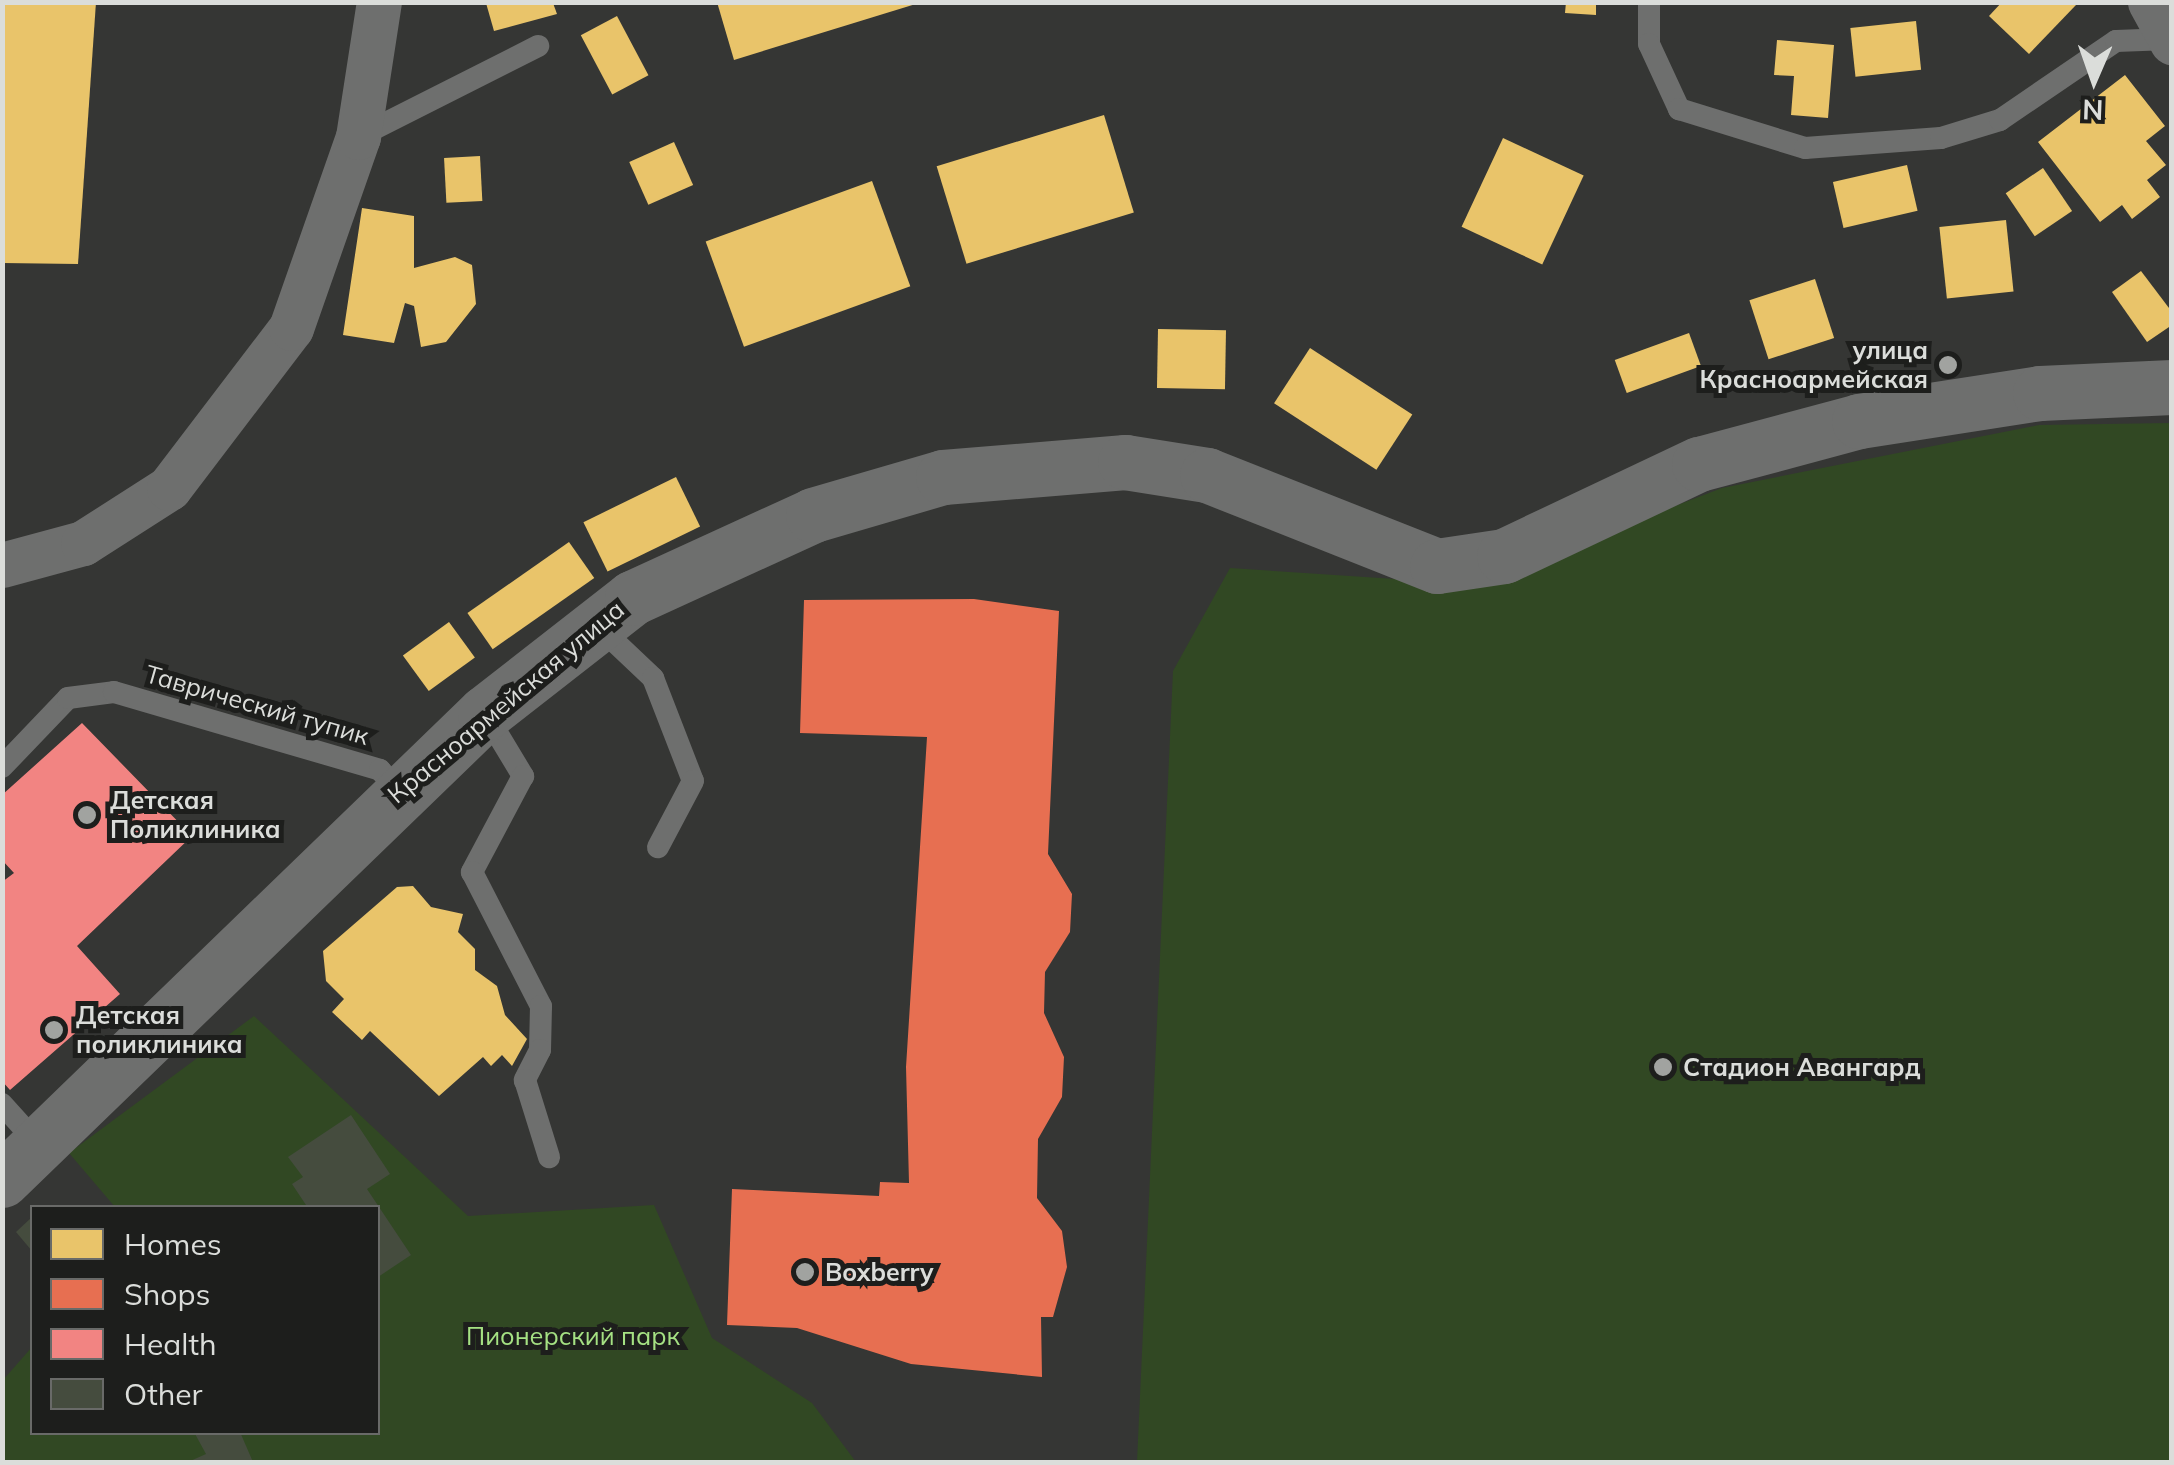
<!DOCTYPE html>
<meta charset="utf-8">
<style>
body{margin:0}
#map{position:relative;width:2174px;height:1465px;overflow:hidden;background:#353634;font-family:Mulish,sans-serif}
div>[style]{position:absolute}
.green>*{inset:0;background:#314823}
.homes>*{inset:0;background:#e9c46a;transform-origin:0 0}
.shops>*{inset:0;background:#e76f51}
.health>*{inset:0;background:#f28482}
.building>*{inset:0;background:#454c3e}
.lane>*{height:22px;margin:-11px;padding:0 11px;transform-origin:11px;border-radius:11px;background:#6e6f6e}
.street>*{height:45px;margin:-22.5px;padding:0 22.5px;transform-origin:22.5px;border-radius:22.5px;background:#6e6f6e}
.primary>*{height:55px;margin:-27.5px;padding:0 27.5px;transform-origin:27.5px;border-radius:27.5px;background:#6e6f6e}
.dots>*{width:28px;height:28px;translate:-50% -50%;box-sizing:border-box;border:5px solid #1d1e1c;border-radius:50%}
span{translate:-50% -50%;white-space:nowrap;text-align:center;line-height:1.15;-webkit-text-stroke:10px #1d1e1c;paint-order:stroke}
.poi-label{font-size:25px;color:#dbddda;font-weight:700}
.right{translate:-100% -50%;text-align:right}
.left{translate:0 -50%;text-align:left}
.street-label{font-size:25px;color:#dbddda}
.park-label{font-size:25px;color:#a5e183}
.frame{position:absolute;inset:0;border:5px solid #dbddda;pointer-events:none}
.legend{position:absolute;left:30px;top:1205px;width:350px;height:230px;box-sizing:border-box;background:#1d1e1c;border:2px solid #696a68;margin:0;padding:12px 18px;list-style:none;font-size:30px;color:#dbddda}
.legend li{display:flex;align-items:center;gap:20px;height:50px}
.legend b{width:50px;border:2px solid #696a68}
.north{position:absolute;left:2044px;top:30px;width:100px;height:100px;-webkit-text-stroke:8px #1d1e1c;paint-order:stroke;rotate:182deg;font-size:28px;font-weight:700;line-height:40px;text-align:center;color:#dbddda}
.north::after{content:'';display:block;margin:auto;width:35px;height:45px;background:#dbddda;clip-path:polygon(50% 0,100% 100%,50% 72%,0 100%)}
</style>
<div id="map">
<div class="green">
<i style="clip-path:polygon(2171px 423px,2171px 1462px,1137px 1462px,1173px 671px,1230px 568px,1471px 584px,1722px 488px,2039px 425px)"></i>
<i style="clip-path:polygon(254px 1016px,468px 1216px,654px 1205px,712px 1338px,812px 1403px,856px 1462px,3px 1462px,3px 1380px,32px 1347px,32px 1432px,378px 1432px,378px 1208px,115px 1207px,69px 1153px)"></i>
</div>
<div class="homes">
<i style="clip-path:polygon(2px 2px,96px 2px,78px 264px,2px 263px)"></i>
<i style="clip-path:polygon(717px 2px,919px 2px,919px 3px,734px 60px)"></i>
<i style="clip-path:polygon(1566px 2px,1596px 2px,1596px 15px,1565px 13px)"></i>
<i style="clip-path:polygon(2002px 2px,2074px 2px,2076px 5px,2029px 54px,1989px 16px)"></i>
<i style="clip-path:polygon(486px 3px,553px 3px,557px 14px,494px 31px)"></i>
<i style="left:617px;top:16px;width:67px;height:41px;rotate:62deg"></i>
<i style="left:1916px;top:21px;width:49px;height:66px;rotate:84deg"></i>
<i style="clip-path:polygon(1777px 40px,1834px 45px,1828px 118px,1791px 115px,1794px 76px,1774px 75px)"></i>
<i style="clip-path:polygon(2125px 75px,2165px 126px,2146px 141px,2166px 165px,2147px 180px,2160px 197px,2132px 219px,2122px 205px,2100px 222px,2038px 142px)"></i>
<i style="left:1104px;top:115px;width:102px;height:175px;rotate:73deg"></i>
<i style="left:1503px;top:138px;width:89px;height:98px;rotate:25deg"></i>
<i style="left:674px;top:142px;width:47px;height:49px;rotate:66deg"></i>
<i style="left:480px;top:156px;width:45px;height:36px;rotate:87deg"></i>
<i style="left:1907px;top:165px;width:47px;height:76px;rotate:77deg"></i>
<i style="left:2043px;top:168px;width:52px;height:45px;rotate:56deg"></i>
<i style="left:872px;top:181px;width:112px;height:177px;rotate:70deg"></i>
<i style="clip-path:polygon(362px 208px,414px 216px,414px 268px,455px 257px,472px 265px,476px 304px,446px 342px,421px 347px,414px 306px,405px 303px,394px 343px,343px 335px)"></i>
<i style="left:2006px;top:220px;width:72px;height:67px;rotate:84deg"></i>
<i style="clip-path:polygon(2141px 271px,2172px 312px,2172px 325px,2147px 342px,2112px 292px)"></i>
<i style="left:1815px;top:279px;width:62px;height:69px;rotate:72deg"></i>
<i style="left:1158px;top:329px;width:68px;height:59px;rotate:1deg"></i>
<i style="left:1689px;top:333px;width:35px;height:79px;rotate:70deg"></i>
<i style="left:1310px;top:348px;width:122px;height:66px;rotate:33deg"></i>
<i style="left:676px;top:477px;width:55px;height:103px;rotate:64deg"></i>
<i style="left:569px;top:542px;width:44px;height:124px;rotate:55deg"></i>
<i style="left:449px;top:622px;width:44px;height:57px;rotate:54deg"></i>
<i style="clip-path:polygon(413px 886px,431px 907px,463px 914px,458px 932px,475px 949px,475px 970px,497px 986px,505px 1015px,527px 1039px,512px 1066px,502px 1055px,491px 1066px,483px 1057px,439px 1096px,370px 1031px,362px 1040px,332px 1012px,344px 999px,326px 981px,323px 951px,397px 887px)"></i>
</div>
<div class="shops">
<i style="clip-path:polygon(974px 599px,1059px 611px,1048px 854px,1072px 894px,1070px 932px,1045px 972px,1044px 1013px,1064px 1057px,1062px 1097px,1038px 1139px,1037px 1198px,1062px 1231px,1067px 1267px,1053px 1317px,1041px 1317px,1042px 1377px,911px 1364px,797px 1328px,727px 1325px,732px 1189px,879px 1196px,880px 1182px,909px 1183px,906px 1067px,927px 737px,800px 733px,804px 600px)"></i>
</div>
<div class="health">
<i style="clip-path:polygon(82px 723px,192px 836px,77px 946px,120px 994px,10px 1090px,2px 1081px,2px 882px,14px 873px,2px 860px,2px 795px)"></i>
</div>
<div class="building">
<i style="clip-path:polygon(351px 1115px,390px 1174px,367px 1189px,411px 1255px,378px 1277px,378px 1208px,308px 1208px,292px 1184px,303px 1177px,288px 1157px)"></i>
<i style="clip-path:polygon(32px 1217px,32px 1251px,16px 1232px)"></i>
<i style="clip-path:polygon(194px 1432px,240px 1432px,253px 1462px,188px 1462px,206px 1454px)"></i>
</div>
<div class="lane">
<i style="left:1649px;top:2px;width:42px;rotate:90deg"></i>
<i style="left:1649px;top:44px;width:72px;rotate:65.2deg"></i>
<i style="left:1679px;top:109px;width:132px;rotate:17.2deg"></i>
<i style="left:1805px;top:148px;width:136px;rotate:-4.2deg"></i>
<i style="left:1941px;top:138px;width:62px;rotate:-17deg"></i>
<i style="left:2000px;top:120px;width:140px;rotate:-34.3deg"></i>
<i style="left:2116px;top:41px;width:53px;rotate:-2.2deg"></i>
<i style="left:358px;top:137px;width:202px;rotate:-26.8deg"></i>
<i style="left:598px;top:626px;width:76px;rotate:43.4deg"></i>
<i style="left:653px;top:678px;width:110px;rotate:68.8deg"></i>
<i style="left:693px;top:781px;width:75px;rotate:117.9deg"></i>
<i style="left:485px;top:713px;width:74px;rotate:58.9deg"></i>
<i style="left:523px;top:776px;width:109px;rotate:118deg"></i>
<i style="left:472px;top:872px;width:151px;rotate:62.8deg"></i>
<i style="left:541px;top:1006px;width:44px;rotate:91.3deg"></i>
<i style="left:540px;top:1050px;width:34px;rotate:117deg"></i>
<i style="left:525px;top:1080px;width:81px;rotate:72.7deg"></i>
<i style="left:2px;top:767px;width:95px;rotate:-46.3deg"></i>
<i style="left:68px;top:698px;width:46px;rotate:-7.4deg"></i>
<i style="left:114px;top:692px;width:277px;rotate:16.3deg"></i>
<i style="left:380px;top:770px;width:25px;rotate:48deg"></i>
<i style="left:2px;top:1104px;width:54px;rotate:48deg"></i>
</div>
<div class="street">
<i style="left:2150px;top:2px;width:46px;rotate:61.2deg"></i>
<i style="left:2px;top:565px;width:84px;rotate:-15.2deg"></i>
<i style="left:83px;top:543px;width:102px;rotate:-32.6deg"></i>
<i style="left:169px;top:488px;width:201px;rotate:-52.7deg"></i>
<i style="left:291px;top:328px;width:202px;rotate:-70.7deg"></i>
<i style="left:358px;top:137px;width:137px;rotate:-81.2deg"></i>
</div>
<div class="primary">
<i style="left:2px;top:1180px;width:672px;rotate:-44.04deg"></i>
<i style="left:485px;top:713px;width:187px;rotate:-38deg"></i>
<i style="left:632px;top:598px;width:199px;rotate:-24.6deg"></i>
<i style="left:813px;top:515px;width:135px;rotate:-16.3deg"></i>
<i style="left:943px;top:477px;width:183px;rotate:-4.7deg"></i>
<i style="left:1125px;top:462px;width:83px;rotate:9deg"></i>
<i style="left:1207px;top:475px;width:247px;rotate:21.6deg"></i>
<i style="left:1437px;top:566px;width:68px;rotate:-8.5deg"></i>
<i style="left:1504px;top:556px;width:216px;rotate:-25.3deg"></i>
<i style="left:1699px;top:464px;width:166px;rotate:-15deg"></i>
<i style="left:1859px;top:421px;width:183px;rotate:-8.8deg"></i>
<i style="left:2040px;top:393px;width:132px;rotate:-2.6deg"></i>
</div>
<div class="dots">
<i style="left:1948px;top:365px;background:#a1a3a0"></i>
<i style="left:87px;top:815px;background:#a1a3a0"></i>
<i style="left:54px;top:1030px;background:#a1a3a0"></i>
<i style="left:1663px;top:1067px;background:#a1a3a0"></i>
<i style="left:805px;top:1272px;background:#a1a3a0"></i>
</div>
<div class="poi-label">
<span class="right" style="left:1928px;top:365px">улица<br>Красноармейская</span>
<span class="left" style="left:110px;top:815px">Детская<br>Поликлиника</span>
<span class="left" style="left:76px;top:1030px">Детская<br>поликлиника</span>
<span class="left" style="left:1683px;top:1067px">Стадион Авангард</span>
<span class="left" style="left:825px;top:1272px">Boxberry</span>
</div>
<div class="street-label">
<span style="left:506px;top:702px;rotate:-40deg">Красноармейская улица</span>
<span style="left:257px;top:705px;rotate:16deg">Таврический тупик</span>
</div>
<div class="park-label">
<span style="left:573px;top:1336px">Пионерский парк</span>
</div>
<div class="frame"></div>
<ul class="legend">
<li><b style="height:28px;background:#e9c46a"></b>Homes</li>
<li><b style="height:28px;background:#e76f51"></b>Shops</li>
<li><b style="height:28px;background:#f28482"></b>Health</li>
<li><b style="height:28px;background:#454c3e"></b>Other</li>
</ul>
<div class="north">N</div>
</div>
